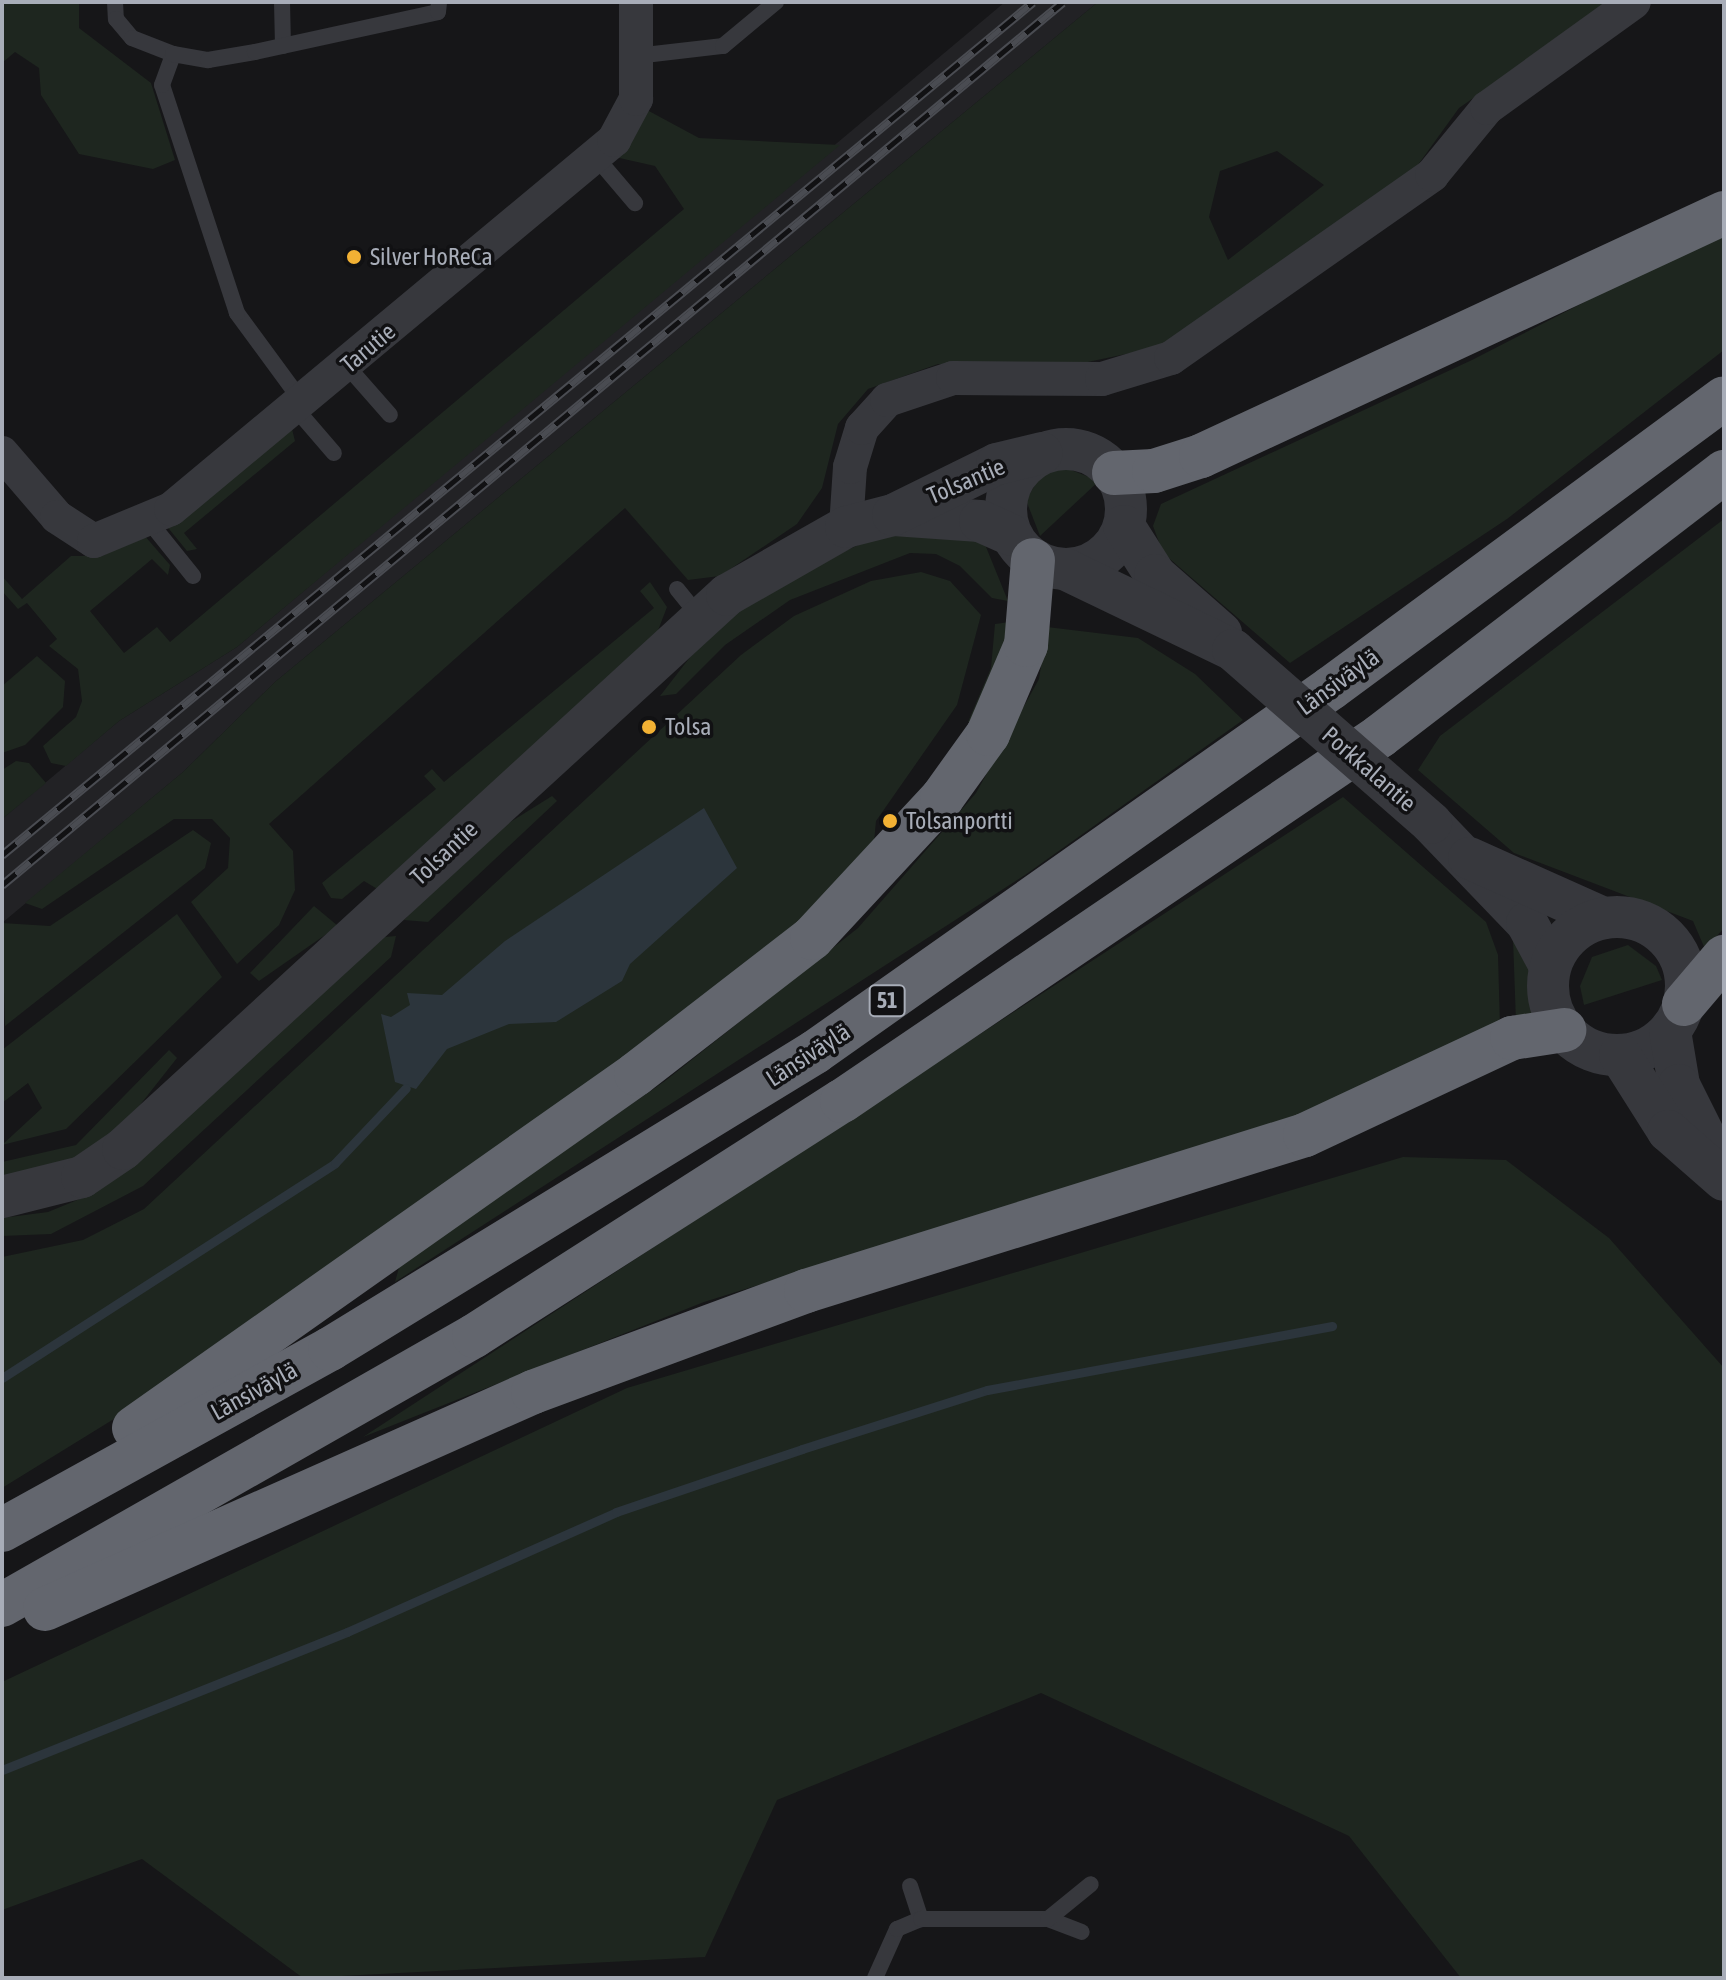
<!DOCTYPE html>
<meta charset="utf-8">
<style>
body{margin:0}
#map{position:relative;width:1726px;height:1980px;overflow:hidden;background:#161618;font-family:"Asap Condensed",sans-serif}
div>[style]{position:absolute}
.built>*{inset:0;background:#222225}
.green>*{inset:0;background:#1e261f}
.water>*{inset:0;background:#2c353c}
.stream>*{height:9px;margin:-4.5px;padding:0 4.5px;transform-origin:4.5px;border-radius:4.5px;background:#2c353c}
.service>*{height:16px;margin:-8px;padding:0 8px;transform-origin:8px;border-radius:8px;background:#37383d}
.minor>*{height:34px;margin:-17px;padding:0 17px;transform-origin:17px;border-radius:17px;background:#37383d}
.tertiary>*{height:42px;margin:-21px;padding:0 21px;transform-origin:21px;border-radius:21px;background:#37383d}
.tertiary>.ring{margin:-21px;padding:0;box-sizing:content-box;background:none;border:42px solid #37383d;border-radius:50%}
.motorway>*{height:44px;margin:-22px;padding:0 22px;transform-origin:22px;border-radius:22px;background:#63666e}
.rail>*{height:9px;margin-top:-4.5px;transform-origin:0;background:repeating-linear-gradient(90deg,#111113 0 18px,#4a4c52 0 36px);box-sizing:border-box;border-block:2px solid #4a4c52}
.tertiary-bridge>*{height:42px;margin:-21px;padding:0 21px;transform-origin:21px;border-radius:21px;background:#37383d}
.dots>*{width:22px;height:22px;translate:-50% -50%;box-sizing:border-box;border:4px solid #111113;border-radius:50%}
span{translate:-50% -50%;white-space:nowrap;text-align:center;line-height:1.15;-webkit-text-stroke:7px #111113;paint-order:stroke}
.shield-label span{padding:2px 6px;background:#111113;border:2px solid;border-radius:6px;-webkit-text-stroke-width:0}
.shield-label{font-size:22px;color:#a8adb8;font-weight:700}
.poi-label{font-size:24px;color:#a8adb8}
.left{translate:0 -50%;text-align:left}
.street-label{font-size:24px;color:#a8adb8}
.frame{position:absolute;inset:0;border:4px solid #a8adb8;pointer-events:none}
</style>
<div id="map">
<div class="built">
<i style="clip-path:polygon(1005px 2px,1098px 2px,275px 682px,183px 772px,2px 923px,2px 819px,119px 721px,237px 647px)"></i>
</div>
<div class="green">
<i style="clip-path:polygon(2px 2px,79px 2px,79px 28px,151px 83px,175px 160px,153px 169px,79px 154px,41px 95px,39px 68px,15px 52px,2px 63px)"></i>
<i style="clip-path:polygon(evenodd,1098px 2px,1612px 2px,1459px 108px,1407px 180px,1174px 344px,1078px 364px,938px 364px,868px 389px,838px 424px,822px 488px,797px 524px,720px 576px,688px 580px,625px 508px,269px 824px,293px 851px,295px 890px,279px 925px,237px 964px,191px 902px,228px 868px,230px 838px,212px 819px,174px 819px,42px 909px,25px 903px,183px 772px,275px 682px,1098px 2px,1277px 151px,1324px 185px,1228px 260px,1209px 217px,1220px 171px,1277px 151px)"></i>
<i style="clip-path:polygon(647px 110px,699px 138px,840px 145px,237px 647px,119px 721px,66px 766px,51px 763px,43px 746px,76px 717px,82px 701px,78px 669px,49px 646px,57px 639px,27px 603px,18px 609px,2px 591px,2px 576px,22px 599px,71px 556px,102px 556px,144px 535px,170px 565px,168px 575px,152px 559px,90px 611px,124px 653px,157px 627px,170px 642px,684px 209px,655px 166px,615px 157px)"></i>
<i style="clip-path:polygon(1724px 230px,1724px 350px,1507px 519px,1290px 663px,1163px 553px,1153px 526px,1161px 504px,1472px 360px)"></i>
<i style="clip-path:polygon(292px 429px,295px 441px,184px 533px,197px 549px,187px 551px,165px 524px)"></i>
<i style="clip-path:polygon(1061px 466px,1099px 481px,1040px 536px,1026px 500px,1042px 473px)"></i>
<i style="clip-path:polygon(1724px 519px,1724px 928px,1705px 949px,1693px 921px,1514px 853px,1418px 770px,1440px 736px)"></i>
<i style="clip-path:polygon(929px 527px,982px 537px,1008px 601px,992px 598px,960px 566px,936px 554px,910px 553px,790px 600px,725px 645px,676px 694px,660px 696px,708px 634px,771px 585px,867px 541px)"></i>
<i style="clip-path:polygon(921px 572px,950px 581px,981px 615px,957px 705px,876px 821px,874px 842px,797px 929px,229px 1348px,2px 1488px,2px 1257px,83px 1240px,144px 1209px,741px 655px,794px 616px,871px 581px)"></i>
<i style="clip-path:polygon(650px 582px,667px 607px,657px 633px,379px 890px,364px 881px,342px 899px,331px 898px,322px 883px,436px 789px,424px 776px,432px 769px,444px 782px,654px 608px,640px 591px)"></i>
<i style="clip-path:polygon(1010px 622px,1006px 671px,975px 725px,968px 722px,991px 668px,995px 624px)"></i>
<i style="clip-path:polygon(1047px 627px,1138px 638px,1195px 674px,1243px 720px,1025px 875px,395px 1282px,400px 1264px,665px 1081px,858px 928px,976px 793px,1039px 679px)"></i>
<i style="clip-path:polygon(37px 656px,65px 681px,63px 707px,25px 745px,2px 753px,2px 686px)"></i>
<i style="clip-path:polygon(16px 761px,29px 763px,46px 783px,2px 819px,2px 770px)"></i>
<i style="clip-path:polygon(552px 796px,557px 801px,428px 922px,404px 920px,483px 839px)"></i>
<i style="clip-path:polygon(1343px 797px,1486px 922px,1498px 955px,1500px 1027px,1278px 1123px,704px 1302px,363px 1437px)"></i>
<i style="clip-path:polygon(193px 830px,211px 843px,205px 868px,5px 1026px,2px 923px,50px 926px)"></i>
<i style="clip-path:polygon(314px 906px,338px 926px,259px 981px,250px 973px)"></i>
<i style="clip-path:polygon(177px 914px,222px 977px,66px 1129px,2px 1145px,42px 1108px,28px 1083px,2px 1103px,2px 1050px)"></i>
<i style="clip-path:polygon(396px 936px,391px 957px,143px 1186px,51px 1234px,2px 1236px,2px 1218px,48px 1212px,92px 1194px,385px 937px)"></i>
<i style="clip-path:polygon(1513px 939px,1538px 955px,1541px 1012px,1516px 1022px)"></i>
<i style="clip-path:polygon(1628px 945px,1656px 966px,1662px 980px,1584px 1005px,1580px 986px,1592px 957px)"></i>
<i style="clip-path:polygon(169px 1050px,177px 1058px,125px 1124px,80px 1159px,2px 1179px,2px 1162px,76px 1145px)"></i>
<i style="clip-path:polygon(1403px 1157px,1506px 1160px,1609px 1238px,1724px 1368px,1724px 1978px,1461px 1978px,1349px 1836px,1041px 1693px,777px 1800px,705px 1957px,303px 1978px,142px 1859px,2px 1910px,2px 1682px,627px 1388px)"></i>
</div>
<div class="water">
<i style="clip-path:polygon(704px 808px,737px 868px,630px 964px,622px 981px,556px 1022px,509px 1024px,447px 1049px,416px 1089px,395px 1082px,381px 1014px,391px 1017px,410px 1005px,407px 993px,442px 995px,505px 941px)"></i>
</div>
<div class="stream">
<i style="left:2px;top:1378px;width:396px;rotate:-32.8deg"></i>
<i style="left:335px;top:1163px;width:103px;rotate:-46.6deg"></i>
<i style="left:2px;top:1770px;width:372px;rotate:-21.8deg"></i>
<i style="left:347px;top:1632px;width:295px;rotate:-24deg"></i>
<i style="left:616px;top:1512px;width:196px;rotate:-18.7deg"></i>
<i style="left:802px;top:1449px;width:194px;rotate:-17.7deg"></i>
<i style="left:987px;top:1390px;width:351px;rotate:-10.5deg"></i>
</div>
<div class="service">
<i style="left:115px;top:2px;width:17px;rotate:87deg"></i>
<i style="left:116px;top:19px;width:25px;rotate:50deg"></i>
<i style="left:132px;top:38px;width:44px;rotate:21.3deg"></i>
<i style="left:282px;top:2px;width:44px;rotate:88.7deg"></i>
<i style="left:636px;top:56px;width:88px;rotate:-6.6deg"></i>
<i style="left:723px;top:46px;width:69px;rotate:-39.7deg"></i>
<i style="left:595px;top:156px;width:62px;rotate:49.6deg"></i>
<i style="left:347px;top:366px;width:65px;rotate:48.7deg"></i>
<i style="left:303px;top:403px;width:112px;rotate:-126.3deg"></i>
<i style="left:237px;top:313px;width:240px;rotate:-108.2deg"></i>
<i style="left:162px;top:85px;width:33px;rotate:-70deg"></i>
<i style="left:173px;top:54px;width:36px;rotate:10deg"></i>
<i style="left:208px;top:60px;width:48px;rotate:-9.7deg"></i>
<i style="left:255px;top:52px;width:187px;rotate:-12.3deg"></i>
<i style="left:438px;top:12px;width:10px;rotate:-84deg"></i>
<i style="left:296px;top:409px;width:58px;rotate:49.2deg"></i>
<i style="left:148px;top:520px;width:72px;rotate:51.2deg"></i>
<i style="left:677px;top:589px;width:36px;rotate:51deg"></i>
<i style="left:910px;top:1886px;width:35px;rotate:72deg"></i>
<i style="left:1048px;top:1919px;width:36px;rotate:21deg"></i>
<i style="left:875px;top:1978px;width:54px;rotate:-65.8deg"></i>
<i style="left:897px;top:1929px;width:26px;rotate:-23deg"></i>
<i style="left:921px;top:1919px;width:127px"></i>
<i style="left:1048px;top:1919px;width:55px;rotate:-39.1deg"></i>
</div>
<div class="minor">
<i style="left:2px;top:453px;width:84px;rotate:49.3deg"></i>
<i style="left:57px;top:517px;width:44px;rotate:33deg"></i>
<i style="left:94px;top:541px;width:83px;rotate:-22.6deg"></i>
<i style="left:171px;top:509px;width:577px;rotate:-39.79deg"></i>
<i style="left:614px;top:140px;width:47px;rotate:-61.8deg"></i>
<i style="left:636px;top:99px;width:97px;rotate:-90deg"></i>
<i style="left:846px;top:527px;width:60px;rotate:-86.2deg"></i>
<i style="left:850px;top:467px;width:41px;rotate:-72.9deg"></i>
<i style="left:862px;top:428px;width:38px;rotate:-48deg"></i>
<i style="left:887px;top:400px;width:70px;rotate:-18.4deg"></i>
<i style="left:953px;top:378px;width:149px;rotate:0.4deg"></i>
<i style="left:1102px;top:379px;width:72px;rotate:-16.9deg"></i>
<i style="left:1171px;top:358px;width:319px;rotate:-35deg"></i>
<i style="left:1432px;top:175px;width:87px;rotate:-50.6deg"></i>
<i style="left:1487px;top:108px;width:181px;rotate:-35.8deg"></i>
</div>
<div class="tertiary">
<i class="ring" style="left:1006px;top:449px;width:78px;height:78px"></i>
<i style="left:894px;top:515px;width:86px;rotate:4deg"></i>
<i style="left:980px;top:521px;width:34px;rotate:24deg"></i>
<i style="left:1124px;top:526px;width:58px;rotate:57.7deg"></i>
<i style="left:1155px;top:575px;width:88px;rotate:41.3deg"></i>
<i style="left:1065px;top:569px;width:187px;rotate:25.7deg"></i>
<i style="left:1431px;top:823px;width:139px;rotate:46.2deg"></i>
<i style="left:1527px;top:923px;width:49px;rotate:61.9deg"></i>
<i style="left:1469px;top:858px;width:147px;rotate:24.1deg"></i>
<i class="ring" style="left:1548px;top:917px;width:96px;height:96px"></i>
<i style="left:1670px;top:1031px;width:55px;rotate:80.5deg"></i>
<i style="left:1679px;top:1085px;width:92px;rotate:63.4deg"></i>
<i style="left:1620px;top:1055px;width:90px;rotate:57.7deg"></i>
<i style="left:1668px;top:1131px;width:74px;rotate:41.2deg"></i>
<i style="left:2px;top:1197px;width:82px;rotate:-14deg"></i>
<i style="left:82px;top:1177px;width:50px;rotate:-34.3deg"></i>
<i style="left:123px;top:1149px;width:820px;rotate:-42.53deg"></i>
<i style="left:727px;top:595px;width:137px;rotate:-29.7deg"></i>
<i style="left:846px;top:527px;width:49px;rotate:-14.3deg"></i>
<i style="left:893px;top:515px;width:116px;rotate:-26.1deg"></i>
<i style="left:997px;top:464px;width:46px;rotate:-13.7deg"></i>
</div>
<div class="motorway">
<i style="left:1114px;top:473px;width:40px;rotate:-2.9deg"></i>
<i style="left:1154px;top:471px;width:49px;rotate:-17.7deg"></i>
<i style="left:1201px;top:456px;width:577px;rotate:-24.92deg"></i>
<i style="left:1684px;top:1004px;width:62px;rotate:-49.6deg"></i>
<i style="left:134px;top:1428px;width:614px;rotate:-35.19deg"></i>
<i style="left:636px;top:1074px;width:222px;rotate:-37.7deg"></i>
<i style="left:812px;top:938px;width:191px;rotate:-47.1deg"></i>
<i style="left:942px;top:798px;width:79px;rotate:-54.3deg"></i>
<i style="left:988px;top:734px;width:97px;rotate:-66.9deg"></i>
<i style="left:1026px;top:645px;width:85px;rotate:-85.3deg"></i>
<i style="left:2px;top:1530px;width:375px;rotate:-28.9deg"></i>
<i style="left:330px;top:1349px;width:569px;rotate:-31.48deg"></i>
<i style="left:815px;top:1052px;width:631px;rotate:-35.2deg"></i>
<i style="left:1331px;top:688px;width:488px;rotate:-36.4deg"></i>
<i style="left:2px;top:1605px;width:543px;rotate:-29.68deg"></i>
<i style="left:474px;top:1336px;width:437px;rotate:-32.6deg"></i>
<i style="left:842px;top:1101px;width:650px;rotate:-34.15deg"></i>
<i style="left:1380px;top:736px;width:434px;rotate:-37.5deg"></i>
<i style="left:45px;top:1609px;width:534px;rotate:-23.97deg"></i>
<i style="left:533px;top:1392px;width:291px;rotate:-20.3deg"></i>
<i style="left:806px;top:1291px;width:523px;rotate:-17.36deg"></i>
<i style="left:1305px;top:1135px;width:229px;rotate:-25.1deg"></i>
<i style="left:1512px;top:1038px;width:53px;rotate:-8.7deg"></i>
</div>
<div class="rail">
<i style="left:2px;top:855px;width:1338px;rotate:-39.6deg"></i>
<i style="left:2px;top:885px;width:1380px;rotate:-39.77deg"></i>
</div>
<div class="tertiary-bridge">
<i style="left:1233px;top:650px;width:263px;rotate:41.1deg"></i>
</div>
<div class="dots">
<i style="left:354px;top:257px;background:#f2b134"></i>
<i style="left:649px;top:727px;background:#f2b134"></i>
<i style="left:890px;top:821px;background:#f2b134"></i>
</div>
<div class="shield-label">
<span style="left:887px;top:1001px">51</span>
</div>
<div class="poi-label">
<span class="left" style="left:370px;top:257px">Silver HoReCa</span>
<span class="left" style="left:665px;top:727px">Tolsa</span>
<span class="left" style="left:906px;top:821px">Tolsanportti</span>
</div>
<div class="street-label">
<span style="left:368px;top:348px;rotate:-40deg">Tarutie</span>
<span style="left:966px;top:481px;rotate:-23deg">Tolsantie</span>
<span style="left:1338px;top:682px;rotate:-36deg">Länsiväylä</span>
<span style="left:1369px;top:769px;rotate:41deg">Porkkalantie</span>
<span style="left:444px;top:853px;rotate:-43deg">Tolsantie</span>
<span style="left:808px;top:1055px;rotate:-33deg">Länsiväylä</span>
<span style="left:254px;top:1391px;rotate:-29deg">Länsiväylä</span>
</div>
<div class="frame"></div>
</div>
